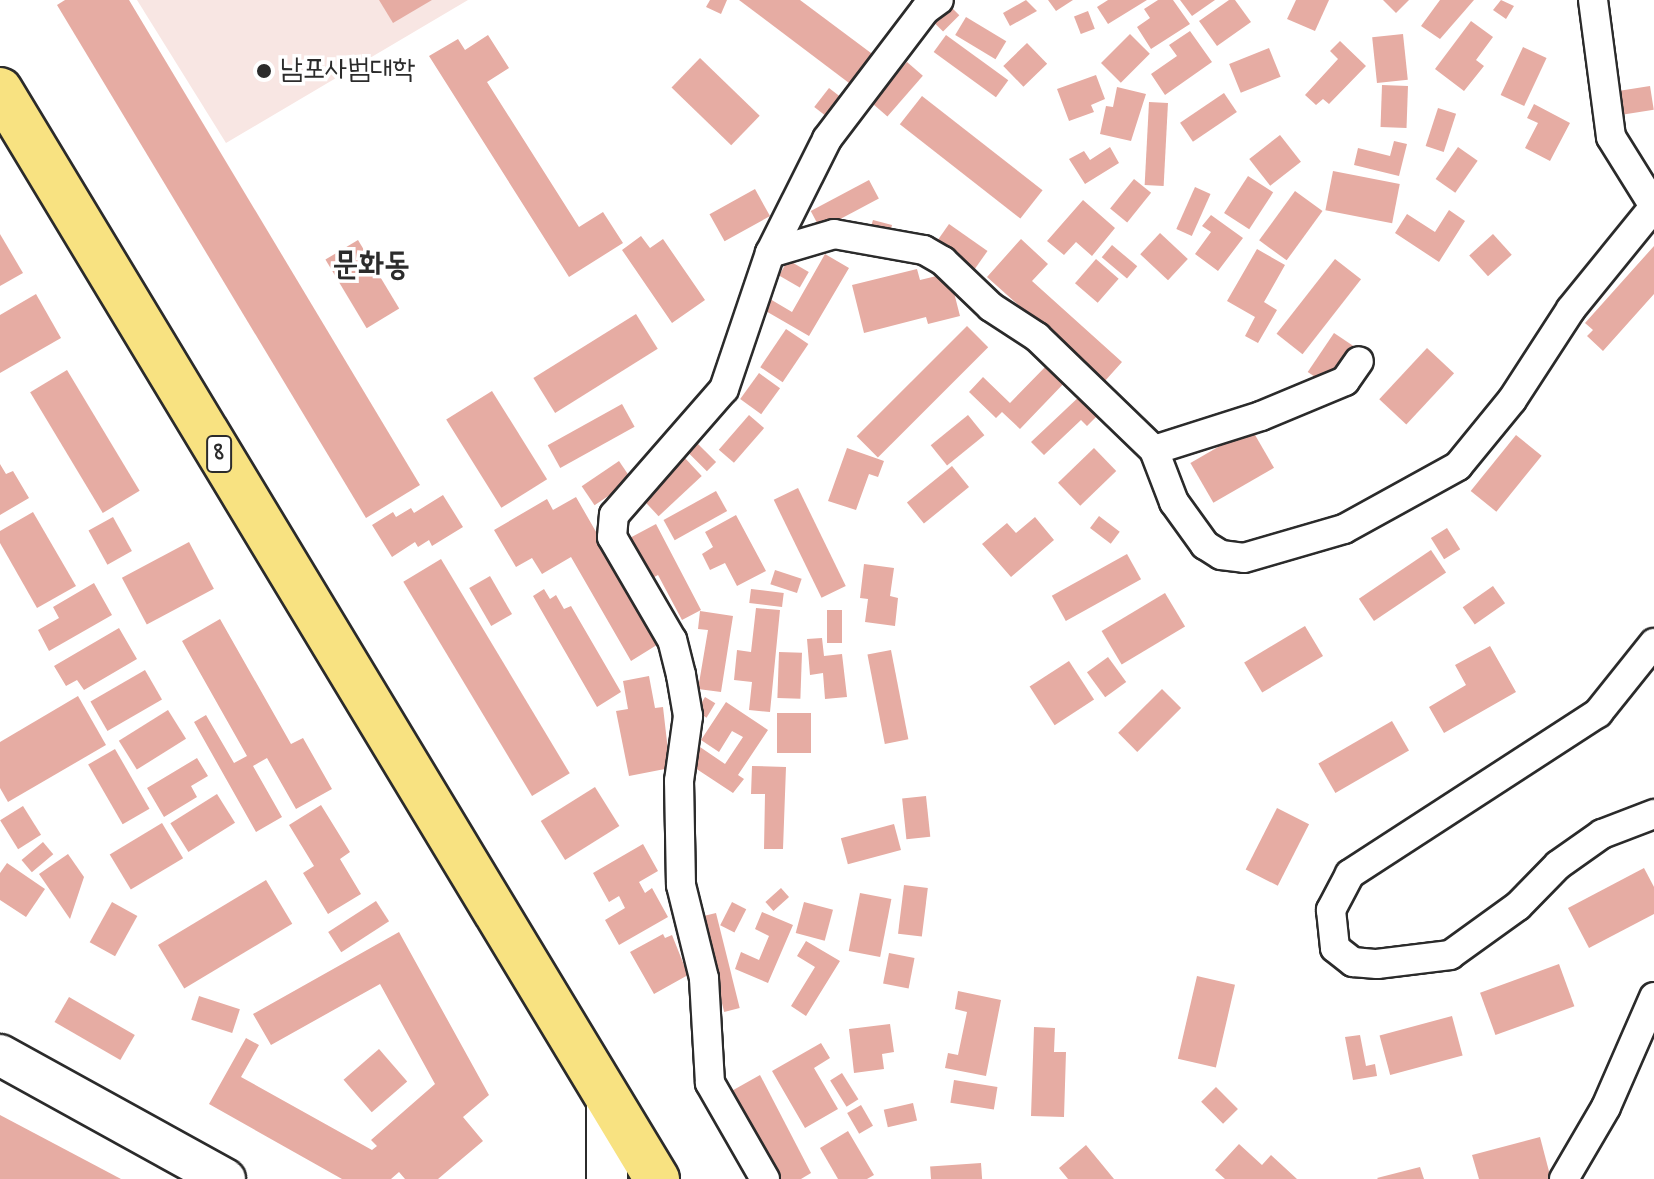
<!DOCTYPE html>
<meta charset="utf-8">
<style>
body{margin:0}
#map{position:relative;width:1654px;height:1179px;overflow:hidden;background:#fff;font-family:"Indie Flower","Poor Story",sans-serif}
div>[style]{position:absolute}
.built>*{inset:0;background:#f8e6e3}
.building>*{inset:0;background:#e6aca3;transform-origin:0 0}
.roads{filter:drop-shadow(2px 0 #2b2b2b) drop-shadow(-2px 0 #2b2b2b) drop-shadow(0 2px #2b2b2b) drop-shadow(0 -2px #2b2b2b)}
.minor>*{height:28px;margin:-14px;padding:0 14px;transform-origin:14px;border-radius:14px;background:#fff}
.secondary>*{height:40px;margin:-20px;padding:0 20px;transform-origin:20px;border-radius:20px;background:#fff}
.primary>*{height:44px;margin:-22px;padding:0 22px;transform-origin:22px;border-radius:22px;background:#f8e281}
.dots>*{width:22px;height:22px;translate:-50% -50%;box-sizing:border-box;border:4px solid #fff;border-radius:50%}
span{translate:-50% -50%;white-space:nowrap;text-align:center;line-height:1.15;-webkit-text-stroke:7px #fff;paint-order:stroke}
.shield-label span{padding:2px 6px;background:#fff;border:2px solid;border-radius:6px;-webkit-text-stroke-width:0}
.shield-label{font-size:26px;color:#2b2b2b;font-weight:700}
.poi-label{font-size:28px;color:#2b2b2b}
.left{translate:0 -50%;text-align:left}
.quarter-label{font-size:32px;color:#2b2b2b;font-weight:700}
</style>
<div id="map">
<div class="built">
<i style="clip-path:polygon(137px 0,468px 0,226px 143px)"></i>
</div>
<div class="building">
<i style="clip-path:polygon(65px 0,129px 0,420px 485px,366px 518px,57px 5px)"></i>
<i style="clip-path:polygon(379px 0,432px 0,393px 23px)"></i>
<i style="clip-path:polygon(710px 0,727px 0,721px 14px,706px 7px)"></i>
<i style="clip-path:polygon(739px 0,800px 0,875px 56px,853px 86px)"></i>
<i style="clip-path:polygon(1026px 0,1037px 11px,1010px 26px,1003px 13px)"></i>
<i style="clip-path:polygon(1048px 0,1073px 0,1056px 11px)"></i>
<i style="clip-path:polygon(1108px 0,1147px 0,1108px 24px,1097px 7px)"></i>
<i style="clip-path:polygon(1158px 0,1173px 0,1190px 24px,1151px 49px,1137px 27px,1150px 18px,1144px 9px)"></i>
<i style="clip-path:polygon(1180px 0,1215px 0,1192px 16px)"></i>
<i style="clip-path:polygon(1229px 0,1235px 0,1251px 22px,1217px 46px,1199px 21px)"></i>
<i style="clip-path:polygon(1296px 0,1329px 0,1315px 31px,1287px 19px)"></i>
<i style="clip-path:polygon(1383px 0,1409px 0,1396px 13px)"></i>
<i style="clip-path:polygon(1440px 0,1474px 0,1440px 39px,1421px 26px)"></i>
<i style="clip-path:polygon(1501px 0,1514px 6px,1506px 19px,1493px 10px)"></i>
<i style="left:948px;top:4px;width:16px;height:23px;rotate:45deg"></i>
<i style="left:1088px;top:11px;width:19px;height:15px;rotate:69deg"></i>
<i style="left:966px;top:17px;width:47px;height:21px;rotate:31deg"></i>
<i style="clip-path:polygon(1471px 21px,1493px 37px,1476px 60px,1484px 66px,1464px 91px,1435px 69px)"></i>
<i style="clip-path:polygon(1190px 31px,1212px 62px,1165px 95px,1151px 74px,1177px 56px,1169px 45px)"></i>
<i style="left:1130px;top:34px;width:28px;height:41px;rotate:45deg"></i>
<i style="left:1403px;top:34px;width:46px;height:31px;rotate:84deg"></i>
<i style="clip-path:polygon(488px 35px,509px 68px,487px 82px,579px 227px,603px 212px,623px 243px,569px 277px,429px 56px,458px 39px,465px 50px)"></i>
<i style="left:946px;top:35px;width:77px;height:21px;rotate:36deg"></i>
<i style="clip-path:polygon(1340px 41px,1366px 66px,1329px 104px,1323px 99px,1316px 105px,1305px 95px,1338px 59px,1330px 51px)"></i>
<i style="left:1027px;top:43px;width:29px;height:33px;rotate:46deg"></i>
<i style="left:1523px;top:47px;width:26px;height:53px;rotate:25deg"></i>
<i style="left:1269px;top:48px;width:31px;height:43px;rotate:68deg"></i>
<i style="left:700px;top:58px;width:83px;height:41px;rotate:44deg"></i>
<i style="left:907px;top:62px;width:21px;height:54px;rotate:41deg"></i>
<i style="clip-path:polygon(1096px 75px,1105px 99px,1091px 105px,1094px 112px,1069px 121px,1057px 89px)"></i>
<i style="left:1382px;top:85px;width:26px;height:42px;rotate:2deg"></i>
<i style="left:1650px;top:86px;width:24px;height:37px;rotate:81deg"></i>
<i style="clip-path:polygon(1117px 87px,1146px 94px,1131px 141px,1100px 134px,1106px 106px,1113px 107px)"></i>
<i style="left:829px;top:88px;width:16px;height:24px;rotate:38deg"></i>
<i style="left:1224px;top:93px;width:23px;height:53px;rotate:56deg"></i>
<i style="left:922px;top:96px;width:153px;height:36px;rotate:38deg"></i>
<i style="left:1149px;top:102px;width:19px;height:83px;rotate:3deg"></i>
<i style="clip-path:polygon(1534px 104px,1570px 123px,1550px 161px,1525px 148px,1538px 123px,1527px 118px)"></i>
<i style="left:1438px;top:108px;width:19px;height:40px;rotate:18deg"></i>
<i style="left:1280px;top:135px;width:34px;height:39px;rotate:52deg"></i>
<i style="clip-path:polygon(1394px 141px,1407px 144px,1399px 176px,1354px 165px,1358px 148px,1390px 156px)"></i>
<i style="clip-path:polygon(1110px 147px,1119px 163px,1085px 184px,1069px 159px,1084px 151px,1090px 160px)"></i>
<i style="left:1458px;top:147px;width:24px;height:39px;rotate:35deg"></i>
<i style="left:1333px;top:171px;width:68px;height:40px;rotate:11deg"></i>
<i style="left:1248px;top:176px;width:30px;height:44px;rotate:33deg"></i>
<i style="left:1134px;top:179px;width:22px;height:38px;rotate:39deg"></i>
<i style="left:869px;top:180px;width:21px;height:66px;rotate:62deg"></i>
<i style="left:1195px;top:187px;width:17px;height:46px;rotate:24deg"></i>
<i style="left:755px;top:189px;width:31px;height:52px;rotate:61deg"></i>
<i style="left:1295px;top:191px;width:34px;height:61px;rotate:36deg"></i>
<i style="clip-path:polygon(1083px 200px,1115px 228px,1092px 256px,1076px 242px,1064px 255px,1047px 241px)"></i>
<i style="clip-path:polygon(1449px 210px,1465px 221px,1439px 262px,1395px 233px,1407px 214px,1435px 232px)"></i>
<i style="clip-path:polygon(1211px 215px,1243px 238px,1218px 271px,1195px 254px,1211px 232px,1202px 226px)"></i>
<i style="clip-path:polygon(873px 220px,892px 225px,889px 237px,870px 230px)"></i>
<i style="left:949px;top:224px;width:47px;height:24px;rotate:35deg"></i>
<i style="left:1160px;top:233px;width:38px;height:29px;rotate:43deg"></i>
<i style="clip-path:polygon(0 234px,23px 273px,0 286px)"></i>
<i style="left:1493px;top:234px;width:28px;height:32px;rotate:48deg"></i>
<i style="clip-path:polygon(641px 236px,650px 248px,663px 239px,705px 300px,672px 323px,622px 250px)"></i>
<i style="clip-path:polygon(1021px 239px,1048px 264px,1032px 281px,1122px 362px,1104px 382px,987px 277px)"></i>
<i style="left:358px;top:240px;width:80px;height:38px;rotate:59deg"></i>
<i style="left:1112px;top:245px;width:33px;height:16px;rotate:40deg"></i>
<i style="clip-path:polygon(1654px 246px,1654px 294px,1603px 351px,1587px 336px,1593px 330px,1585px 323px)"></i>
<i style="clip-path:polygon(1257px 249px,1285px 265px,1264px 302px,1277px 310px,1258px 343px,1245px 336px,1255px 317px,1227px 301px)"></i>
<i style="clip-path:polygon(825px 254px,849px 268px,809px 336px,764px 310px,770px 299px,792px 312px)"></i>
<i style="left:1096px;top:259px;width:30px;height:32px;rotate:41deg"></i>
<i style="left:1335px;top:259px;width:33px;height:95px;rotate:38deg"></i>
<i style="left:788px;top:260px;width:24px;height:18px;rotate:30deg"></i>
<i style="clip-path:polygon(917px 269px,920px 280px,949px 273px,960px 316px,928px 324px,926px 317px,864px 333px,852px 285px)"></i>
<i style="clip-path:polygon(36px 294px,61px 338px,0 373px,0 315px)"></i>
<i style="left:636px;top:314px;width:41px;height:121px;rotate:58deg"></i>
<i style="left:967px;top:326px;width:30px;height:156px;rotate:45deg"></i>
<i style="left:786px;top:329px;width:27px;height:46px;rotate:34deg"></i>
<i style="left:1334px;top:333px;width:23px;height:47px;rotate:34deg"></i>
<i style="left:1427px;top:348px;width:37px;height:70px;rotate:43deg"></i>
<i style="clip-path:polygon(1050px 362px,1068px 379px,1020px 429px,1002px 412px,996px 418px,969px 392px,983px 377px,1010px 403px)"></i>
<i style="left:67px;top:370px;width:141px;height:43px;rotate:59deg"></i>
<i style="left:759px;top:373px;width:26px;height:32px;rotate:36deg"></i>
<i style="left:492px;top:391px;width:104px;height:54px;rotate:58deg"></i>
<i style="clip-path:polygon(1082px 394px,1100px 413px,1087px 426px,1081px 420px,1044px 455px,1031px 442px)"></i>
<i style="left:622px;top:404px;width:26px;height:85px;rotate:61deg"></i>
<i style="left:749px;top:415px;width:20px;height:46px;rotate:41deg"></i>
<i style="left:968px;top:415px;width:26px;height:48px;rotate:51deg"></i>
<i style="left:1251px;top:428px;width:46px;height:70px;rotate:60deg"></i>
<i style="left:1516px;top:435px;width:33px;height:72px;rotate:39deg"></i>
<i style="left:697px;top:443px;width:27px;height:13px;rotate:45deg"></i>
<i style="clip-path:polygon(847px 448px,884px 461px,878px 477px,869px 474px,856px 510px,828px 501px)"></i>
<i style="left:1094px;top:448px;width:32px;height:50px;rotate:46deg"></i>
<i style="left:684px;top:457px;width:26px;height:59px;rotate:47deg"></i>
<i style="left:619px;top:461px;width:23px;height:45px;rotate:56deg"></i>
<i style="clip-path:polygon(0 464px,6px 474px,13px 471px,29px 498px,0 515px)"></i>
<i style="left:952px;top:466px;width:27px;height:58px;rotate:51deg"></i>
<i style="left:798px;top:488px;width:109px;height:27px;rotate:64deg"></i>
<i style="left:716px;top:491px;width:23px;height:60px;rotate:61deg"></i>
<i style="clip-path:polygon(443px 495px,463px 527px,432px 546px,429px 540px,418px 547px,415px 542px,392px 557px,372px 525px,393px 512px,396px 517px,411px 508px,414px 513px)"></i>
<i style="clip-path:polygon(576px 497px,660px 643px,631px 661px,571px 557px,542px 574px,532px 558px,516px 567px,494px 530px,547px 499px,553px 510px)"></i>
<i style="clip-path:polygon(33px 512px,76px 586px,37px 608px,0 543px,0 531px)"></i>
<i style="clip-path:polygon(736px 515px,766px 571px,737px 586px,725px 563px,710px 570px,702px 554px,713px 547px,705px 532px)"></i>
<i style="left:1099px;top:516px;width:26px;height:15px;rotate:37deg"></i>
<i style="left:113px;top:517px;width:39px;height:28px;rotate:61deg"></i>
<i style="clip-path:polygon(1035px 517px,1054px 540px,1011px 577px,982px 544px,1007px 523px,1016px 533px)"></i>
<i style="clip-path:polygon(656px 524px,701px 610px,682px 620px,658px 575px,647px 581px,626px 540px)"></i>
<i style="left:1447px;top:528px;width:25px;height:19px;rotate:58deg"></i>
<i style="left:189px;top:542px;width:53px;height:76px;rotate:62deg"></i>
<i style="left:1431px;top:550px;width:27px;height:87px;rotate:56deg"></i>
<i style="left:1127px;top:554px;width:29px;height:86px;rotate:61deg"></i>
<i style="left:441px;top:559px;width:250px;height:44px;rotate:59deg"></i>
<i style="clip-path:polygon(864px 564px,894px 568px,890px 596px,898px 598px,895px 626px,865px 622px,868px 599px,860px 598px)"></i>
<i style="left:775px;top:570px;width:28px;height:15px;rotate:18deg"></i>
<i style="left:490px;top:576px;width:44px;height:24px;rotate:60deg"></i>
<i style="clip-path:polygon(94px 583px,112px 615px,49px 651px,38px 630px,59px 618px,53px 607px)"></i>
<i style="left:1493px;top:586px;width:21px;height:37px;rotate:55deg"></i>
<i style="clip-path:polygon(544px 589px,550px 599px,556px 595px,564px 609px,571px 606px,621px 692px,597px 707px,533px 596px)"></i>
<i style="left:751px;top:589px;width:33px;height:14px;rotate:7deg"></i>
<i style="left:1165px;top:593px;width:39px;height:74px;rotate:59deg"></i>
<i style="clip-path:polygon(756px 608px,780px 610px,770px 712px,749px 710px,752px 682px,734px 680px,737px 650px,751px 652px)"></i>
<i style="left:827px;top:610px;width:15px;height:33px"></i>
<i style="clip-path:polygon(700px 611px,733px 616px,721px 692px,698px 689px,708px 630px,698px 629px)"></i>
<i style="clip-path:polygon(220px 619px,291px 744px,303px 738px,332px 789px,296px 809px,267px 758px,253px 766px,282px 817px,256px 832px,194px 722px,206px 715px,234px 763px,247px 756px,182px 641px)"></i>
<i style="left:1305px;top:626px;width:35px;height:71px;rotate:59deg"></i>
<i style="clip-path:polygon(119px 628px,137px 659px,84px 690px,77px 680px,66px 686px,54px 666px)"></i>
<i style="clip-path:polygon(822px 638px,824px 656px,842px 654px,847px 697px,825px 699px,823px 673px,810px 675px,807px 639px)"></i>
<i style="clip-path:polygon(1490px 646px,1516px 692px,1444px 733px,1429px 707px,1466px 685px,1455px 665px)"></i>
<i style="left:891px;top:650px;width:91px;height:24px;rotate:79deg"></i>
<i style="left:779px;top:652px;width:23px;height:46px;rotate:2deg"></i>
<i style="left:1108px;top:657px;width:31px;height:26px;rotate:54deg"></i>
<i style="left:1069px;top:661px;width:46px;height:47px;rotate:57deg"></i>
<i style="left:145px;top:670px;width:34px;height:63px;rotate:60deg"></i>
<i style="clip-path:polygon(649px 676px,655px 708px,663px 707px,670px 768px,629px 776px,616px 711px,628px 709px,623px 681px)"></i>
<i style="left:1162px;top:689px;width:27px;height:62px;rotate:45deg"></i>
<i style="clip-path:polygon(78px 696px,106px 745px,8px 802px,0 788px,0 742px)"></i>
<i style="left:705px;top:697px;width:12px;height:17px;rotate:31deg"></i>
<i style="clip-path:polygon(726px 702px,768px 730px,738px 775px,744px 779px,733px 793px,689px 764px,700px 747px,725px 764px,743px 737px,732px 731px,719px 752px,701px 740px)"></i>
<i style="left:168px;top:710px;width:34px;height:58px;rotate:58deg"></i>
<i style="left:777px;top:713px;width:34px;height:40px"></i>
<i style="left:1392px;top:721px;width:34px;height:85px;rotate:60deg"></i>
<i style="left:115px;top:749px;width:69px;height:31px;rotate:60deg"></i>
<i style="clip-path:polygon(197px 758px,208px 776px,191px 786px,197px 797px,164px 817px,147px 788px)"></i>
<i style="clip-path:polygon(752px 766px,786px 767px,783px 849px,764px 849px,765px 794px,751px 794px)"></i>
<i style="left:595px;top:787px;width:46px;height:64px;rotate:58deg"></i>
<i style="left:217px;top:794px;width:34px;height:55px;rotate:58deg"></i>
<i style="left:926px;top:796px;width:41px;height:24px;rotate:84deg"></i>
<i style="clip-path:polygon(321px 805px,350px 852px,340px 859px,361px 894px,328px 914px,303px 873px,314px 866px,289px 825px)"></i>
<i style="left:23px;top:806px;width:34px;height:27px;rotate:58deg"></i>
<i style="left:1277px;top:808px;width:36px;height:69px;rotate:27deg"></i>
<i style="left:162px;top:823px;width:41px;height:61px;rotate:59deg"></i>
<i style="left:894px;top:824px;width:27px;height:55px;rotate:75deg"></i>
<i style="left:43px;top:842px;width:16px;height:28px;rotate:50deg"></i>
<i style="clip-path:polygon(643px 844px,658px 871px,639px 882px,645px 893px,652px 888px,668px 917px,619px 945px,605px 920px,625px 908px,619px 896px,609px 902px,593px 873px)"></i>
<i style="clip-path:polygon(68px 854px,84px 877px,70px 919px,39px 874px)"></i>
<i style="clip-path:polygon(7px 863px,45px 889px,26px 917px,0 900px,0 873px)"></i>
<i style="clip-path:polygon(1644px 868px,1654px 887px,1654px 914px,1589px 948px,1568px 908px)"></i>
<i style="left:266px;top:880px;width:51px;height:126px;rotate:59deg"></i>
<i style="left:904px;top:885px;width:24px;height:49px;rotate:7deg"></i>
<i style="left:781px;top:888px;width:12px;height:21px;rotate:48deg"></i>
<i style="left:860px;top:893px;width:32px;height:59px;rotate:11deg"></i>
<i style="left:376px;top:901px;width:24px;height:57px;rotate:57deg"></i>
<i style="left:112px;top:902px;width:29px;height:46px;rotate:29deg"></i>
<i style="left:732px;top:902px;width:16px;height:26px;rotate:27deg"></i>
<i style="left:804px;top:902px;width:30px;height:32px;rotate:15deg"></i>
<i style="clip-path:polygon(762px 912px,793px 925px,768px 983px,735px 969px,741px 952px,759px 960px,769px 936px,755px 929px)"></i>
<i style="left:716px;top:913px;width:98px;height:16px;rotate:76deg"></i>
<i style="clip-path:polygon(399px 932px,489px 1095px,463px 1117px,483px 1141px,438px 1179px,405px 1179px,399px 1172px,391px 1179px,342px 1179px,209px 1104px,246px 1038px,259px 1045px,241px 1077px,372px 1150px,377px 1146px,371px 1140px,435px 1084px,380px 984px,271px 1045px,253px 1014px)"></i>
<i style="clip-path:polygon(663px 934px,665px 938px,672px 935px,688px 975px,654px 994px,630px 952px)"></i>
<i style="clip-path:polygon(806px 941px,840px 961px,806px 1016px,791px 1006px,815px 967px,797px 956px)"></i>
<i style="left:889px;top:953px;width:26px;height:31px;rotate:11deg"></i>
<i style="left:1559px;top:964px;width:45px;height:84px;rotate:70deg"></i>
<i style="left:1197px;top:976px;width:39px;height:85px;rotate:13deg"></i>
<i style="clip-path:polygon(958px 991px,1001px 1000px,986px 1076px,945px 1068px,948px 1053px,958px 1055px,967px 1012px,955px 1009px)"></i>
<i style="left:199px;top:996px;width:43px;height:25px;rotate:18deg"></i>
<i style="left:69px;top:997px;width:76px;height:29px;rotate:30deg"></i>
<i style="left:1452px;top:1016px;width:41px;height:75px;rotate:75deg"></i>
<i style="clip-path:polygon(890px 1024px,894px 1052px,882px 1054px,884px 1069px,854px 1073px,849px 1029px)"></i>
<i style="clip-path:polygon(1034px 1027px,1055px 1028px,1054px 1052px,1066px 1052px,1064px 1117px,1031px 1116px)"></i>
<i style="clip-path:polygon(1360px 1035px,1366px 1066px,1375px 1064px,1377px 1076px,1353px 1080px,1345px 1037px)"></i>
<i style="clip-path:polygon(821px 1043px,830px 1058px,814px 1068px,838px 1109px,805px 1128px,772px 1071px)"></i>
<i style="left:379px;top:1049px;width:43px;height:47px;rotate:49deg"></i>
<i style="left:842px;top:1073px;width:31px;height:14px;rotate:58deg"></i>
<i style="clip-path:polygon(760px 1075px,811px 1173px,801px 1179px,777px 1179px,728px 1093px)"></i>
<i style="left:954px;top:1080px;width:44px;height:23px;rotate:9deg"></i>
<i style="left:1216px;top:1087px;width:31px;height:21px;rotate:45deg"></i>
<i style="left:913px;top:1103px;width:18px;height:30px;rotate:77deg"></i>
<i style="left:861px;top:1105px;width:24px;height:16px;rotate:60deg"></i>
<i style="clip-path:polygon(0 1115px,121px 1179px,0 1179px)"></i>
<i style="clip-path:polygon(848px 1131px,874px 1175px,867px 1179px,838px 1179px,820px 1148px)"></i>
<i style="clip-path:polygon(1540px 1137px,1551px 1179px,1479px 1179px,1472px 1155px)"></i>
<i style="clip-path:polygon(1239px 1144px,1262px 1165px,1271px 1155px,1297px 1179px,1225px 1179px,1215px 1170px)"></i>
<i style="clip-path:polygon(1086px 1145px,1114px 1179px,1068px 1179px,1059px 1168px)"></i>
<i style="left:981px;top:1163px;width:16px;height:51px;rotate:86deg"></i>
<i style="clip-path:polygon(1420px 1167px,1424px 1179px,1378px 1179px,1377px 1178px)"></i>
</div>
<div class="roads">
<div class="minor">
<i style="left:1593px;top:0;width:138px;rotate:82.5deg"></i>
<i style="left:1611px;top:137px;width:81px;rotate:58.1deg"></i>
<i style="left:770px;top:253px;width:67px;rotate:-16.5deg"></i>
<i style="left:834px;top:234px;width:91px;rotate:10.1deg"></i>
<i style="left:924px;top:250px;width:22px;rotate:30deg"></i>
<i style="left:943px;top:261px;width:66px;rotate:43.8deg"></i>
<i style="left:991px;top:307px;width:55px;rotate:33.1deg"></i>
<i style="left:1037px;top:337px;width:163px;rotate:44deg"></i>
<i style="left:1154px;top:450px;width:56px;rotate:69deg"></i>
<i style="left:1174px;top:502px;width:53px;rotate:54.2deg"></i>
<i style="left:1205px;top:545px;width:19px;rotate:32deg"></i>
<i style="left:1221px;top:555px;width:23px;rotate:7deg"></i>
<i style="left:1244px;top:558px;width:104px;rotate:-16.2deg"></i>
<i style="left:1344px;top:529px;width:130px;rotate:-28.9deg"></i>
<i style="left:1458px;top:466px;width:85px;rotate:-50.7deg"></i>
<i style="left:1512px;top:400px;width:108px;rotate:-57deg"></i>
<i style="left:1571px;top:309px;width:132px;rotate:-50.9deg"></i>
<i style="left:1154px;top:450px;width:112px;rotate:-17.6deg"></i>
<i style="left:1261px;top:416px;width:91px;rotate:-22.6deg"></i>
<i style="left:1345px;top:381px;width:24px;rotate:-55deg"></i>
<i style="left:1654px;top:643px;width:90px;rotate:128.7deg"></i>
<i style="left:1598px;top:713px;width:296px;rotate:147deg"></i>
<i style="left:1350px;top:874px;width:41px;rotate:117.8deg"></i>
<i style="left:1331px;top:910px;width:38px;rotate:84deg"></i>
<i style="left:1335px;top:948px;width:23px;rotate:38deg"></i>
<i style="left:1353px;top:962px;width:24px;rotate:5deg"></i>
<i style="left:1377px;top:964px;width:74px;rotate:-7deg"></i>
<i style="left:1450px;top:955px;width:84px;rotate:-35.8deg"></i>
<i style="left:1518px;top:906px;width:57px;rotate:-45.7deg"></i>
<i style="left:1558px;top:865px;width:54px;rotate:-35.2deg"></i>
<i style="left:1602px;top:834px;width:56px;rotate:-21deg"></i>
<i style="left:765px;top:1179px;width:111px;rotate:-119.8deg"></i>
<i style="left:710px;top:1083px;width:105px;rotate:-93.3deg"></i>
<i style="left:704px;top:978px;width:96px;rotate:-103.9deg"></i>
<i style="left:681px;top:885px;width:104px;rotate:-91.1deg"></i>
<i style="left:679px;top:781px;width:66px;rotate:-82.1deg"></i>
<i style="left:688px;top:716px;width:42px;rotate:-99.7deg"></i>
<i style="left:681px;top:675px;width:36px;rotate:-104deg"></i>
<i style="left:672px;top:640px;width:119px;rotate:-120.2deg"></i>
<i style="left:612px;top:537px;width:22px;rotate:-85deg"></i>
<i style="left:614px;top:515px;width:167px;rotate:-48.9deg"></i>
<i style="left:724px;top:389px;width:144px;rotate:-71.3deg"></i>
<i style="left:770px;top:253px;width:127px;rotate:-63.4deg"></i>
<i style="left:827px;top:139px;width:162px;rotate:-52.8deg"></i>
<i style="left:925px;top:10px;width:17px;rotate:-36deg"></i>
<i style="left:1564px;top:1179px;width:83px;rotate:-59.7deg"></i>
<i style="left:1606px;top:1107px;width:120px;rotate:-66.4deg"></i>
</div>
<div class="secondary">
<i style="left:0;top:1055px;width:257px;rotate:28.9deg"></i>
<i style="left:607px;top:1097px;width:82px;rotate:90deg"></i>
</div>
<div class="primary">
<i style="left:0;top:90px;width:1272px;rotate:58.9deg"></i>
</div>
</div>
<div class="dots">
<i style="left:264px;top:71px;background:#2b2b2b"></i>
</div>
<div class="shield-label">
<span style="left:219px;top:454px">8</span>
</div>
<div class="poi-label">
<span class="left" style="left:280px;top:71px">남포사범대학</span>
</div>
<div class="quarter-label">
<span style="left:371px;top:267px">문화동</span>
</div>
</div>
